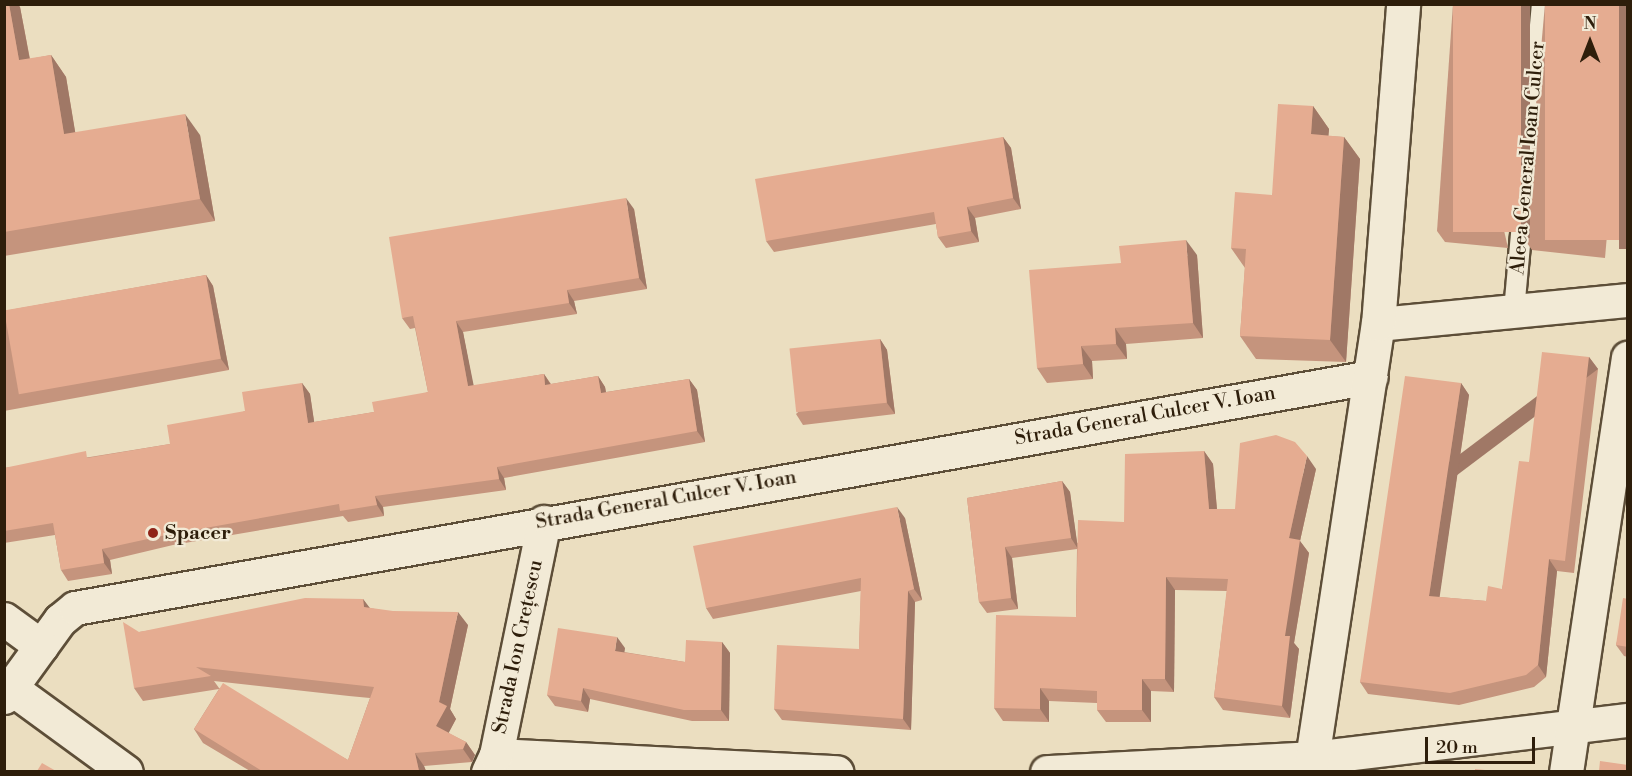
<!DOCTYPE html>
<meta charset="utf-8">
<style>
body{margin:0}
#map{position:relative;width:1632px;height:776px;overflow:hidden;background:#ebdec0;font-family:"Libre Bodoni",serif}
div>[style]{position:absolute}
.roads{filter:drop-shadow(2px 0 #5d4e38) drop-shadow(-2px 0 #5d4e38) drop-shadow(0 2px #5d4e38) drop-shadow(0 -2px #5d4e38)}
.lane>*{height:20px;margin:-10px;padding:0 10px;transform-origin:10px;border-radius:10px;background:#f2ead6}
.street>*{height:33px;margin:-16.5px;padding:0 16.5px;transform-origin:16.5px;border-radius:16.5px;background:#f2ead6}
.wall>*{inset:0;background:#c5947d}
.shaded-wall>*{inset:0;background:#a07866;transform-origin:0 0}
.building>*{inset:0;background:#e5ac91;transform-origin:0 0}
.dots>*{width:16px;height:16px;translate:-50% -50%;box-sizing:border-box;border:3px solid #f2ead6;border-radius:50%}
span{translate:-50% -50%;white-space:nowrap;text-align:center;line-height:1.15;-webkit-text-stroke:4.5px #f2ead6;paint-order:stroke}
.street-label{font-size:20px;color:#2e1e0b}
.poi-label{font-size:20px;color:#2e1e0b;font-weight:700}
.left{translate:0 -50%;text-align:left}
.frame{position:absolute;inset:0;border:6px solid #2e1e0b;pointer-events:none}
.north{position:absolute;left:1560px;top:12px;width:60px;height:60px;-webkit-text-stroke:4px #f2ead6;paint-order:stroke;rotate:0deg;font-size:16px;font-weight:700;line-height:24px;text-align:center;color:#2e1e0b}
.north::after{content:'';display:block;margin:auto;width:21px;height:27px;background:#2e1e0b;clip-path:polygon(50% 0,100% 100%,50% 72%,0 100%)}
.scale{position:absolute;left:1425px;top:737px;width:110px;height:27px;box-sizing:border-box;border:3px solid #2e1e0b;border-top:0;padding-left:8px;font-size:18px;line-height:21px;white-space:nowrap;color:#2e1e0b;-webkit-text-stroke:4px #f2ead6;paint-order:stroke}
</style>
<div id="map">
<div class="roads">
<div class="lane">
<i style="left:1514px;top:311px;width:308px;rotate:-84.8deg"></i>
</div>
<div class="street">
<i style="left:1378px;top:324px;width:251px;rotate:-5.5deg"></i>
<i style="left:4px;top:619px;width:46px;rotate:36.1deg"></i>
<i style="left:11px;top:688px;width:142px;rotate:36.1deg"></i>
<i style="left:4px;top:697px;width:95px;rotate:-54deg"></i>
<i style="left:60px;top:620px;width:19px;rotate:-39deg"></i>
<i style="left:75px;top:608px;width:1316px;rotate:-10.11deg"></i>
<i style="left:496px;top:755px;width:341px;rotate:2.9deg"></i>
<i style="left:488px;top:772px;width:19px;rotate:-65deg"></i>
<i style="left:496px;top:755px;width:238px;rotate:-78.4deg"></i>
<i style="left:1047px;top:772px;width:266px;rotate:-3deg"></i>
<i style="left:1313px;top:758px;width:317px;rotate:-6.9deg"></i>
<i style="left:1310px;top:772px;width:453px;rotate:-81.4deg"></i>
<i style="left:1378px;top:324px;width:321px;rotate:-85.5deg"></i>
<i style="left:1566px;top:772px;width:419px;rotate:-81.5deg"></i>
</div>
</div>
<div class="wall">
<i style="clip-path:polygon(4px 4px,20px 7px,30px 59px,51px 55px,66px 77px,75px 132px,200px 135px,215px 221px,4px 256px)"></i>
<i style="clip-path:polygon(1453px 4px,1508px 248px,1445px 242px,1437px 231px)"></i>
<i style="clip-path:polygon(1545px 4px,1627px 4px,1605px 258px,1532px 250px,1524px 239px)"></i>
<i style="clip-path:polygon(1313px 106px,1329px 129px,1328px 136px,1344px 137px,1360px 159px,1346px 362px,1256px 359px,1240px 336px,1245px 268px,1231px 248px,1272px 195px)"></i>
<i style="clip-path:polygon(1003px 137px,1011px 148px,1021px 209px,975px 218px,979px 242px,946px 248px,938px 237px,936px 224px,774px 252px,766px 241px)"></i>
<i style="clip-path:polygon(634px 209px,647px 289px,574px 301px,577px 314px,463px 332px,473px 386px,544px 374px,551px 384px,598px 376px,605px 387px,606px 392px,689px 379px,697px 390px,705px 442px,504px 478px,506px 490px,383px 507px,384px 516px,348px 522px,343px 516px,173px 545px,110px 560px,112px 574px,68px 581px,61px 570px,55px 535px,4px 543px,4px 468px,90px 457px,170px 444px,245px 411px,302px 383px,310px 394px,314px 422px,374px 412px,428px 392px,415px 328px,410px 329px,402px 318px)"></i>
<i style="clip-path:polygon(1197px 255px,1203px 338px,1126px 344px,1127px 359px,1092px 361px,1093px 379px,1047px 383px,1037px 368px,1121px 263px)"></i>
<i style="clip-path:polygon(206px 275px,213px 286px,229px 370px,4px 411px,4px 311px)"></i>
<i style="clip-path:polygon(880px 339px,887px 350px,895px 414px,803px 425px,796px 414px)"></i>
<i style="clip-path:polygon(1589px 357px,1598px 369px,1574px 573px,1557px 571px,1546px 677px,1534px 687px,1459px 705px,1368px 694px,1360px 682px,1461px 383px,1469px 395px,1439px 597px,1486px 601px,1502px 589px,1529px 462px)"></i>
<i style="clip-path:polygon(1204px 451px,1213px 464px,1217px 509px,1235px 509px,1316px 469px,1300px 541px,1309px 553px,1294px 643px,1299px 649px,1290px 718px,1223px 710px,1214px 697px,1227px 591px,1175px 590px,1174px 692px,1151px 691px,1151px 722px,1106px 722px,1097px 710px,1097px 703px,1049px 701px,1049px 722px,1003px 721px,994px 708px,1076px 617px,1077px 549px,1012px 558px,1018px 609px,987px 613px,979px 602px,967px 498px,1062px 481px,1070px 492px,1077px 543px,1124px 522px)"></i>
<i style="clip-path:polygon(905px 518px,922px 600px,915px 602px,911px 730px,782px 720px,774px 709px,859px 649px,861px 591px,713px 619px,706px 608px)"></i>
<i style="clip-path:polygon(evenodd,363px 599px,369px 608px,468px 625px,450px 709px,456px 719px,448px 733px,466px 742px,475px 755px,472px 762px,424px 766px,426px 771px,250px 771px,203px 743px,194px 729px,219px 689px,143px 701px,134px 688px,139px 632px,363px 599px,214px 681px,349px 696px,370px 698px,348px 760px,219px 688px,214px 681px)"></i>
<i style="clip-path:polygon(1628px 599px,1628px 657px,1624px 656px,1616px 645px)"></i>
<i style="clip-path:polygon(722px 642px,730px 653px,729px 721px,692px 721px,590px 699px,588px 712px,555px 706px,547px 695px,625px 648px,624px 652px,685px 662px)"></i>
</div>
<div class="shaded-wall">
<i style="clip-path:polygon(9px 4px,18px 4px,20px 7px,34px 82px,19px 60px)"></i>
<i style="left:1521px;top:4px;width:9px;height:234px"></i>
<i style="left:1619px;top:4px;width:8px;height:245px"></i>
<i style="clip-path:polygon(51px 55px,66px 77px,79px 155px,64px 134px)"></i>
<i style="clip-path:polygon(1313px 106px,1329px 129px,1327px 157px,1311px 134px)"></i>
<i style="clip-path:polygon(185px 114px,200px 135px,215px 221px,200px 199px)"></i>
<i style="clip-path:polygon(1003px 137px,1011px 148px,1021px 209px,1013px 198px)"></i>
<i style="clip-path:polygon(1344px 137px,1360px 159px,1346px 362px,1330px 340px)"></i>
<i style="clip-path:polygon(626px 198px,634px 209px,647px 289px,639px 278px)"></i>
<i style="clip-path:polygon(967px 207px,975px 218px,979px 242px,971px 231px)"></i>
<i style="clip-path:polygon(1186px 240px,1197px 255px,1203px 338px,1193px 323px)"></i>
<i style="clip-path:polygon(206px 275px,213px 286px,229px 370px,221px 359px)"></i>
<i style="clip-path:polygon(567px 290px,574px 301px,577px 314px,569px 303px)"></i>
<i style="clip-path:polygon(456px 321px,463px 332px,476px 397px,468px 386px)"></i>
<i style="clip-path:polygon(1115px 328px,1126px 344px,1127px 359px,1116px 344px)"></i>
<i style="clip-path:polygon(880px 339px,887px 350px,895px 414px,887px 403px)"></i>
<i style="clip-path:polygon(1081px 346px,1092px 361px,1093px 379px,1083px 364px)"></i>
<i style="left:1589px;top:357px;width:15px;height:205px;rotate:53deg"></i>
<i style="clip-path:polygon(544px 374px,551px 385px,545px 385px)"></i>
<i style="clip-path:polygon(598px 376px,605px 387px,608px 404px,601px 393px)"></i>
<i style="clip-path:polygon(689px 379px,697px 390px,705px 442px,697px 431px)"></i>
<i style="clip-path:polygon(302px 383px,310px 394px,316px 434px,308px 423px)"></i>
<i style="clip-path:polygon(1461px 383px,1469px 395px,1438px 608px,1429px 596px)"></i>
<i style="clip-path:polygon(1204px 451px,1213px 464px,1218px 522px,1209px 509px)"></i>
<i style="clip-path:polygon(1307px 456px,1316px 469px,1300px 541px,1309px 553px,1294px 643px,1299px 649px,1290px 718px,1282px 706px,1289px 538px)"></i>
<i style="clip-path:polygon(497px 467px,504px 478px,506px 490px,499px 479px)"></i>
<i style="clip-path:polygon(1062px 481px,1070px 492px,1078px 549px,1071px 538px)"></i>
<i style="clip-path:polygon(375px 496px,383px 507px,384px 516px,377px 505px)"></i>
<i style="clip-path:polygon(897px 507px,905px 518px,922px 600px,914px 589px)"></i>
<i style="clip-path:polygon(1005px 547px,1012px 558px,1018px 609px,1011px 598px)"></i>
<i style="clip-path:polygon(102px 549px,110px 560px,112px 574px,104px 563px)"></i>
<i style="clip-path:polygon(1549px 559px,1557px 571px,1546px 677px,1538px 665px)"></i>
<i style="clip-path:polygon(1166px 577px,1175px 590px,1174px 692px,1165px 679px)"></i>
<i style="clip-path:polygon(908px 591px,915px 602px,911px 730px,903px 719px)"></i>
<i style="clip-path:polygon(363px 599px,373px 612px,364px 607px)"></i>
<i style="clip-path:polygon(458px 612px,468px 625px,450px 709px,456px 719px,445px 740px,436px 726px,439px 702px)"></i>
<i style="clip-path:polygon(617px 637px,625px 648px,623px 662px,615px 651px)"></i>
<i style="clip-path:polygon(722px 642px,730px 653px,729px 721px,721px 710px)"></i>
<i style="clip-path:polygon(1142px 679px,1151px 691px,1151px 722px,1142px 710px)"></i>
<i style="clip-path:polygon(583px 688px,590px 699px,588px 712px,581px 701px)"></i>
<i style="clip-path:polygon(1040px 688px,1049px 701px,1049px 722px,1040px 709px)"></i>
<i style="clip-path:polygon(466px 742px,475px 755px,472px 762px,463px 749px)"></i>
<i style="clip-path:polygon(415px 753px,424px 766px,426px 771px,419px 771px)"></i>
</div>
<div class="building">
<i style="clip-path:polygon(4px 4px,9px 4px,19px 60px,51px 55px,64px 134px,185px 114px,200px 199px,4px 232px)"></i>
<i style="left:1453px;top:4px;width:68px;height:228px"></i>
<i style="left:1545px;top:4px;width:74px;height:236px"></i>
<i style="clip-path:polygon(1278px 104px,1313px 106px,1311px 134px,1344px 137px,1330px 340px,1240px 336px,1246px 249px,1231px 248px,1235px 192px,1272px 195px)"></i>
<i style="clip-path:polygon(1003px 137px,1013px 198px,967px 207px,971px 231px,938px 237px,934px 212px,766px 241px,755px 179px)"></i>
<i style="clip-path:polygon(626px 198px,639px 278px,567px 290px,569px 303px,456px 321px,468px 386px,544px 374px,545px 385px,598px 376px,601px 393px,689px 379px,697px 431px,497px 467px,499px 479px,375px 496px,377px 505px,340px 511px,339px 504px,166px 535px,102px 549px,104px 563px,61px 570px,53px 523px,4px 531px,4px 468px,86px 451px,87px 458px,170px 444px,167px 425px,245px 411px,242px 392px,302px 383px,308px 423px,374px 412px,372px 402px,428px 392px,413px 316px,402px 318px,389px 237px)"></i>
<i style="clip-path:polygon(1186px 240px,1193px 323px,1115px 328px,1116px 344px,1081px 346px,1083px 364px,1037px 368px,1029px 270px,1121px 263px,1119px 246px)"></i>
<i style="left:206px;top:275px;width:85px;height:205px;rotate:80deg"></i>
<i style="left:880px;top:339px;width:64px;height:91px;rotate:84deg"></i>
<i style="clip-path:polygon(1542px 352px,1589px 357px,1565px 561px,1549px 559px,1538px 665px,1526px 675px,1450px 693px,1360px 682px,1405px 376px,1461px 383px,1429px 596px,1486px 601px,1488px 586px,1502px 589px,1519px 461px,1529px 462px)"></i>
<i style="clip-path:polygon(1276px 435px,1295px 442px,1307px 456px,1289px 538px,1300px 540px,1285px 636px,1290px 636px,1282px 706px,1214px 697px,1228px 579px,1166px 577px,1165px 679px,1142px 679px,1142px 710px,1097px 710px,1097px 691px,1040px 688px,1040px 709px,994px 708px,996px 615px,1076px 617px,1078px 520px,1124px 522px,1125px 454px,1204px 451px,1209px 509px,1235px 509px,1240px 443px)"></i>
<i style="clip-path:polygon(1062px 481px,1071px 538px,1005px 547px,1011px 598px,979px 602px,967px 498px)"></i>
<i style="clip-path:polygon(897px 507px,914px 589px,908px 591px,903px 719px,774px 709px,777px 645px,859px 649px,861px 578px,706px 608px,693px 546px)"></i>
<i style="clip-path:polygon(305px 598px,363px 599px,364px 607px,393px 611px,458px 612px,439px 702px,447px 706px,436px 726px,466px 742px,463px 749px,415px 753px,419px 771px,262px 771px,194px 729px,223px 683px,348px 760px,374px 687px,196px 667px,211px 676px,134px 688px,123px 622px,139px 632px)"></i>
<i style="clip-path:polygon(1623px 598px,1628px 599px,1628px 647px,1616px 645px)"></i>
<i style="clip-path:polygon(558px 628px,617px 637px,615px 651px,685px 662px,686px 640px,722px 642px,721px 710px,684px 710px,583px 688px,581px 701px,547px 695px)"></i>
<i style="clip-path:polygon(1600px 761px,1628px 765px,1628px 771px,1599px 771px)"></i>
<i style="clip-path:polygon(42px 763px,56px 771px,37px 771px)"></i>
<i style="clip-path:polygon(1475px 769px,1495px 771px,1475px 771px)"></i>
</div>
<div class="dots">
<i style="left:153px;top:533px;background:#8f2418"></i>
</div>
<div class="street-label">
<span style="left:1528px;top:158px;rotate:-85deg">Aleea General Ioan Culcer</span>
<span style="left:1145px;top:416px;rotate:-10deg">Strada General Culcer V. Ioan</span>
<span style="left:666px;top:500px;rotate:-10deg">Strada General Culcer V. Ioan</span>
<span style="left:518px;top:647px;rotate:-78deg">Strada Ion Crețescu</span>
</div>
<div class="poi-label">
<span class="left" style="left:165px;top:533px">Spacer</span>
</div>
<div class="frame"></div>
<div class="north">N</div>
<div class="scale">20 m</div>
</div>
